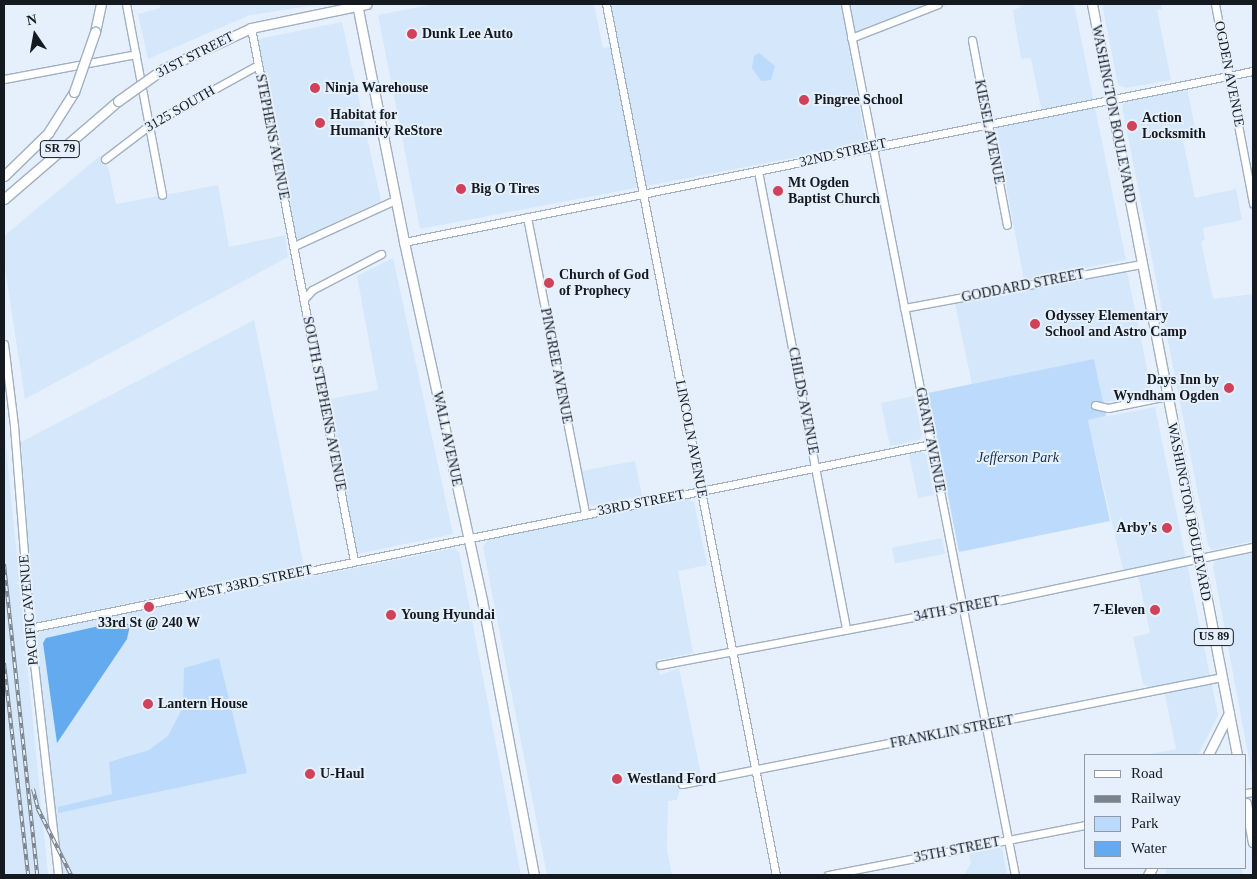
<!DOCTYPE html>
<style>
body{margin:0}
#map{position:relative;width:1257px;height:879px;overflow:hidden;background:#e6f0fc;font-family:Georgia,serif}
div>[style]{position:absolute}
.built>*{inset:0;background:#d5e7fa;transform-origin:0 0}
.green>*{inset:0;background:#bcdafb}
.water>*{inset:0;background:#64aaef}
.roads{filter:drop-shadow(1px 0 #a0b0c2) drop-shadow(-1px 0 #a0b0c2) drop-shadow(0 1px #a0b0c2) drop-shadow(0 -1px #a0b0c2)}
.minor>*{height:7px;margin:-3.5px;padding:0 3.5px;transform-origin:3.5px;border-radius:3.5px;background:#fff}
.major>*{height:9px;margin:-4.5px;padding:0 4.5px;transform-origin:4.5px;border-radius:4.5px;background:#fff}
.rail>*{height:4px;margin-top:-2px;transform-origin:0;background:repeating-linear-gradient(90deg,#e6f0fc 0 5.5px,#7a828b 0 11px);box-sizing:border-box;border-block:1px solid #7a828b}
.bridges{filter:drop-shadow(1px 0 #a0b0c2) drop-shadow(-1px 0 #a0b0c2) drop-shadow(0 1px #a0b0c2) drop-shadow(0 -1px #a0b0c2)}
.major-bridge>*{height:9px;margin:-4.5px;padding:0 4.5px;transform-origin:4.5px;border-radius:4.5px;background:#fff}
.dots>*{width:14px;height:14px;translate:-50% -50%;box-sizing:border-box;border:2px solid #e6f0fc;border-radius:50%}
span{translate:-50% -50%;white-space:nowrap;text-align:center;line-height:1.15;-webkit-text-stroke:4px #e6f0fc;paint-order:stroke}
.shield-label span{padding:1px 4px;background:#e6f0fc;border:1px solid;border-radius:4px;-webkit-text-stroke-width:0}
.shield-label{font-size:12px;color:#141a20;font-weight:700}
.poi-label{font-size:14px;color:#141a20;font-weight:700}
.left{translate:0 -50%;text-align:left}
.right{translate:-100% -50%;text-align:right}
.street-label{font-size:14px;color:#141a20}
.park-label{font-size:14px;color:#112e4a;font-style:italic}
.frame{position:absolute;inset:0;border:5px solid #141a20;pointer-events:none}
.legend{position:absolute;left:1084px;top:754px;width:162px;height:115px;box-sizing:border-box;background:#e6f0fc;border:1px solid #929aa4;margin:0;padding:6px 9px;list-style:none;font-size:15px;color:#141a20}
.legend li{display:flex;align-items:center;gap:10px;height:25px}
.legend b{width:25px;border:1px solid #929aa4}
.north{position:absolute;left:10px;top:10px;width:50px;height:50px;-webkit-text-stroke:4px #e6f0fc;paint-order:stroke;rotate:348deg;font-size:14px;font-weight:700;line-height:20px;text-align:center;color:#141a20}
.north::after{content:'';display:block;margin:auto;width:18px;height:22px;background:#141a20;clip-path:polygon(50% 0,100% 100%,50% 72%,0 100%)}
</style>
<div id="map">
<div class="built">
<i style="clip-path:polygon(160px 4px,323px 4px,250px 15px,148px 59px,138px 14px,160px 8px)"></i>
<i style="clip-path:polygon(435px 4px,594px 4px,603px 48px,618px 45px,610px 4px,950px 4px,856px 41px,851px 14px,843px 16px,866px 144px,420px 229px,378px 15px)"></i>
<i style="clip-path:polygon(1020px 4px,1074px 4px,1126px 260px,1024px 280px,995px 128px,1043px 118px,1031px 58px,1021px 59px,1013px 10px,1021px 7px)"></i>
<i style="clip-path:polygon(1102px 4px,1161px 4px,1162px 9px,1157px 10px,1171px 80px,1126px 88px,1118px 85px)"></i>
<i style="clip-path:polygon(342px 22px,381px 201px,295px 241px,258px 39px)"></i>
<i style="clip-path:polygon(1187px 88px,1195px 128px,1181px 131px,1195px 198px,1236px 189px,1242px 220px,1203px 228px,1205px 240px,1201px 241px,1213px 299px,1253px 294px,1253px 541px,1212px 550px,1208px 545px,1122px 106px,1126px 100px)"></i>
<i style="clip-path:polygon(100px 156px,108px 167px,116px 204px,218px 185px,229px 247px,285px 235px,288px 257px,25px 399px,4px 262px,4px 236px)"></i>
<i style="clip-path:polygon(393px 258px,453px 534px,352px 555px,324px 400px,378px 390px,357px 276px)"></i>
<i style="clip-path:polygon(1127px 271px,1152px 393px,1103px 403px,1094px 359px,972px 384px,955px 304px)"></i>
<i style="clip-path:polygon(254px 320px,304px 566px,34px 623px,21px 442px)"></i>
<i style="clip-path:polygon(914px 396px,922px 435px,919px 440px,890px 446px,881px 403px)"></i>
<i style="clip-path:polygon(1155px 407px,1218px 715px,1198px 755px,1145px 755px,1176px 749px,1165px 695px,1143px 684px,1133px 637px,1150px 633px,1138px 575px,1124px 574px,1088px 420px)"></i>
<i style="clip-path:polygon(4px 425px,48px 875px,4px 875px)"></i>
<i style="clip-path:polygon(921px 451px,926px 455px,934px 495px,918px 498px,909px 454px)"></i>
<i style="clip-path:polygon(635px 461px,642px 496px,592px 506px,587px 502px,581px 471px)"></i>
<i style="clip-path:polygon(688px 499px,694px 502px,707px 565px,678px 571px,693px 653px,657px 660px,660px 675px,679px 668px,701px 774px,683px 778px,677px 800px,668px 801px,667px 850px,672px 875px,547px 875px,483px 547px,488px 539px)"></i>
<i style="left:942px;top:538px;width:16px;height:51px;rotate:79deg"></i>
<i style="clip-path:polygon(455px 548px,459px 552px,521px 875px,60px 875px,36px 640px,40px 631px)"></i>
<i style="clip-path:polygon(1253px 552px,1253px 781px,1213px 566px,1216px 560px)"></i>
<i style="clip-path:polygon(997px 847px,1002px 849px,1007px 875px,964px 875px,971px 863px,969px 853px)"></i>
<i style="left:1166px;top:868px;width:76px;height:8px"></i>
</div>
<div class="green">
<i style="clip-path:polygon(759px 53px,775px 66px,771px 80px,761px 81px,752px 68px,754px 56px)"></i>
<i style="clip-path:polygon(1094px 359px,1106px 416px,1088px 420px,1110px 521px,959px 552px,928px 393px)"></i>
<i style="clip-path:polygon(219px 658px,247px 773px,58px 813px,58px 807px,112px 794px,109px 762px,149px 750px,168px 736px,183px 707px,184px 668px)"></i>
</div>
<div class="water">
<i style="clip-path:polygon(121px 621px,130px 625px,127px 639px,57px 743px,43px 643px,46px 638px)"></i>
</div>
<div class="roads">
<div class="minor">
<i style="left:126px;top:4px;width:194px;rotate:79.3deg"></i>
<i style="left:606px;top:4px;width:887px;rotate:78.96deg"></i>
<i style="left:845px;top:4px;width:887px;rotate:78.96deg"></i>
<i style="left:1215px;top:4px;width:203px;rotate:79.2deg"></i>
<i style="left:251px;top:28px;width:543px;rotate:79.06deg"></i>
<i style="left:851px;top:38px;width:93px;rotate:-21.3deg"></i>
<i style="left:972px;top:40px;width:188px;rotate:79.3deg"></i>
<i style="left:4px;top:79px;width:134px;rotate:-10.7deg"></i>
<i style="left:105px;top:159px;width:58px;rotate:-37.3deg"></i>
<i style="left:151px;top:124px;width:122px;rotate:-28.9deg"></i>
<i style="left:758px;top:171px;width:467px;rotate:79.1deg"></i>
<i style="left:527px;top:217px;width:303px;rotate:78.9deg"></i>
<i style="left:404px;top:242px;width:866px;rotate:-11.39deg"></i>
<i style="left:294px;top:246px;width:111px;rotate:-24.5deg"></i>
<i style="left:304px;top:299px;width:12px;rotate:-48deg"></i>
<i style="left:312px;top:290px;width:78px;rotate:-27.6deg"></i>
<i style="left:904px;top:308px;width:242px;rotate:-10.5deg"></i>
<i style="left:4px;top:344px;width:83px;rotate:83deg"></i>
<i style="left:14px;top:426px;width:203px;rotate:85.5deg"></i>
<i style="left:30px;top:628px;width:249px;rotate:83.5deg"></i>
<i style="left:1095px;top:405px;width:13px;rotate:13deg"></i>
<i style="left:1108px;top:408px;width:60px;rotate:-11.5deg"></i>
<i style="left:30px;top:628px;width:920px;rotate:-11.54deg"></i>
<i style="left:660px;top:665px;width:308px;rotate:-10.7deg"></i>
<i style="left:963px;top:608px;width:296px;rotate:-11.9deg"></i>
<i style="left:682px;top:784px;width:550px;rotate:-11.21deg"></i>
<i style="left:1246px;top:793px;width:7px;rotate:-8deg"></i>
<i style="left:828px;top:875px;width:263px;rotate:-11deg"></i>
</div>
<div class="major">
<i style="left:357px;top:4px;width:243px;rotate:78.8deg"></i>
<i style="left:404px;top:242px;width:366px;rotate:77.7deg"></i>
<i style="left:482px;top:600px;width:280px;rotate:79.3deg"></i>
<i style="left:1092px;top:4px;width:765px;rotate:79.07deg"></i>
<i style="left:95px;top:32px;width:29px;rotate:-78deg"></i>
<i style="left:163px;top:69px;width:97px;rotate:-25deg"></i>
<i style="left:251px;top:28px;width:118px;rotate:-11.7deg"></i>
<i style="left:4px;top:176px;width:62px;rotate:-44.3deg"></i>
<i style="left:48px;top:133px;width:49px;rotate:-57.6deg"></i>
<i style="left:4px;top:199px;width:150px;rotate:-40.7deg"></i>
<i style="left:1208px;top:755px;width:47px;rotate:-63.4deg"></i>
<i style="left:1246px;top:803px;width:40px;rotate:80deg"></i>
<i style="left:1148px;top:875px;width:8px;rotate:-60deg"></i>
</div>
</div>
<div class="rail">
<i style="left:4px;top:564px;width:313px;rotate:83.9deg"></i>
<i style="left:4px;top:663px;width:213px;rotate:83.5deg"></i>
<i style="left:33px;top:789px;width:21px;rotate:76deg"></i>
<i style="left:38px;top:809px;width:74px;rotate:63.4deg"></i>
</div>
<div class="bridges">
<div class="major-bridge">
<i style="left:74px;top:92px;width:64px;rotate:-70.7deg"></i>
<i style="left:118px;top:101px;width:55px;rotate:-35.4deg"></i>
</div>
</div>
<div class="dots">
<i style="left:412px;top:34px;background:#d14159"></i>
<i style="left:315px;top:88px;background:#d14159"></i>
<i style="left:804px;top:100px;background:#d14159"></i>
<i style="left:320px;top:123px;background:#d14159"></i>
<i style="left:1132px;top:126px;background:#d14159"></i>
<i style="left:461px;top:189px;background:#d14159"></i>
<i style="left:778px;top:191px;background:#d14159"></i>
<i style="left:549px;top:283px;background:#d14159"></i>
<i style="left:1035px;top:324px;background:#d14159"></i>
<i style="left:1229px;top:388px;background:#d14159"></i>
<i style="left:1167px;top:528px;background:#d14159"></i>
<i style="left:149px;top:607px;background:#d14159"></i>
<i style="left:1155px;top:610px;background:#d14159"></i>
<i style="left:391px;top:615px;background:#d14159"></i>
<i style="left:148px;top:704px;background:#d14159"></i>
<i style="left:310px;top:774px;background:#d14159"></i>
<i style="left:617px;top:779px;background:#d14159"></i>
</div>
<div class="shield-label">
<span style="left:60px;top:149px">SR 79</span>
<span style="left:1214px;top:637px">US 89</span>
</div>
<div class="poi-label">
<span class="left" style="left:422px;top:34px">Dunk Lee Auto</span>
<span class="left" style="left:325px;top:88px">Ninja Warehouse</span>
<span class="left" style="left:814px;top:100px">Pingree School</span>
<span class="left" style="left:330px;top:123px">Habitat for<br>Humanity ReStore</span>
<span class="left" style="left:1142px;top:126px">Action<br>Locksmith</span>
<span class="left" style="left:788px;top:191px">Mt Ogden<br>Baptist Church</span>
<span class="left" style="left:471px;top:189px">Big O Tires</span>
<span class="left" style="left:559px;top:283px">Church of God<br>of Prophecy</span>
<span class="left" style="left:1045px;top:324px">Odyssey Elementary<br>School and Astro Camp</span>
<span class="right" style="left:1219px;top:388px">Days Inn by<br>Wyndham Ogden</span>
<span class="right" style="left:1157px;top:528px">Arby's</span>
<span class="right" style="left:1145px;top:610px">7-Eleven</span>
<span class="left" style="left:401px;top:615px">Young Hyundai</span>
<span style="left:149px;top:623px">33rd St @ 240 W</span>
<span class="left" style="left:158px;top:704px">Lantern House</span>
<span class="left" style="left:320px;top:774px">U-Haul</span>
<span class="left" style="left:627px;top:779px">Westland Ford</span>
</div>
<div class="street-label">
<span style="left:195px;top:55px;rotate:-27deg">31ST STREET</span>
<span style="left:1229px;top:74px;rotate:79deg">OGDEN AVENUE</span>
<span style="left:180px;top:109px;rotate:-30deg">3125 SOUTH</span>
<span style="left:1113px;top:114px;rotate:79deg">WASHINGTON BOULEVARD</span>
<span style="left:989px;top:132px;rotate:79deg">KIESEL AVENUE</span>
<span style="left:272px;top:137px;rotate:79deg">STEPHENS AVENUE</span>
<span style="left:843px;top:153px;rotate:-13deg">32ND STREET</span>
<span style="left:1023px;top:286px;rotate:-11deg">GODDARD STREET</span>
<span style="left:556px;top:366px;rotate:79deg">PINGREE AVENUE</span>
<span style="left:803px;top:401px;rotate:79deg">CHILDS AVENUE</span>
<span style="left:324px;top:404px;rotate:79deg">SOUTH STEPHENS AVENUE</span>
<span style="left:447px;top:439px;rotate:78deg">WALL AVENUE</span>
<span style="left:691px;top:439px;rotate:79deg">LINCOLN AVENUE</span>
<span style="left:930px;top:440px;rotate:79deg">GRANT AVENUE</span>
<span style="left:641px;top:503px;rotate:-11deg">33RD STREET</span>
<span style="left:1189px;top:512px;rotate:79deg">WASHINGTON BOULEVARD</span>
<span style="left:249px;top:583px;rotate:-12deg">WEST 33RD STREET</span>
<span style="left:957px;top:609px;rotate:-11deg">34TH STREET</span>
<span style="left:29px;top:610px;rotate:-95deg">PACIFIC AVENUE</span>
<span style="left:952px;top:732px;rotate:-11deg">FRANKLIN STREET</span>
<span style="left:957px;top:850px;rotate:-11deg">35TH STREET</span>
</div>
<div class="park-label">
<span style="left:1018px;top:458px">Jefferson Park</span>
</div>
<div class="frame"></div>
<ul class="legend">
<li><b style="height:6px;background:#fff"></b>Road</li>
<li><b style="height:6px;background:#7a828b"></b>Railway</li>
<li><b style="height:14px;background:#bcdafb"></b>Park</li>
<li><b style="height:14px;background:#64aaef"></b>Water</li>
</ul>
<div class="north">N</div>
</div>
